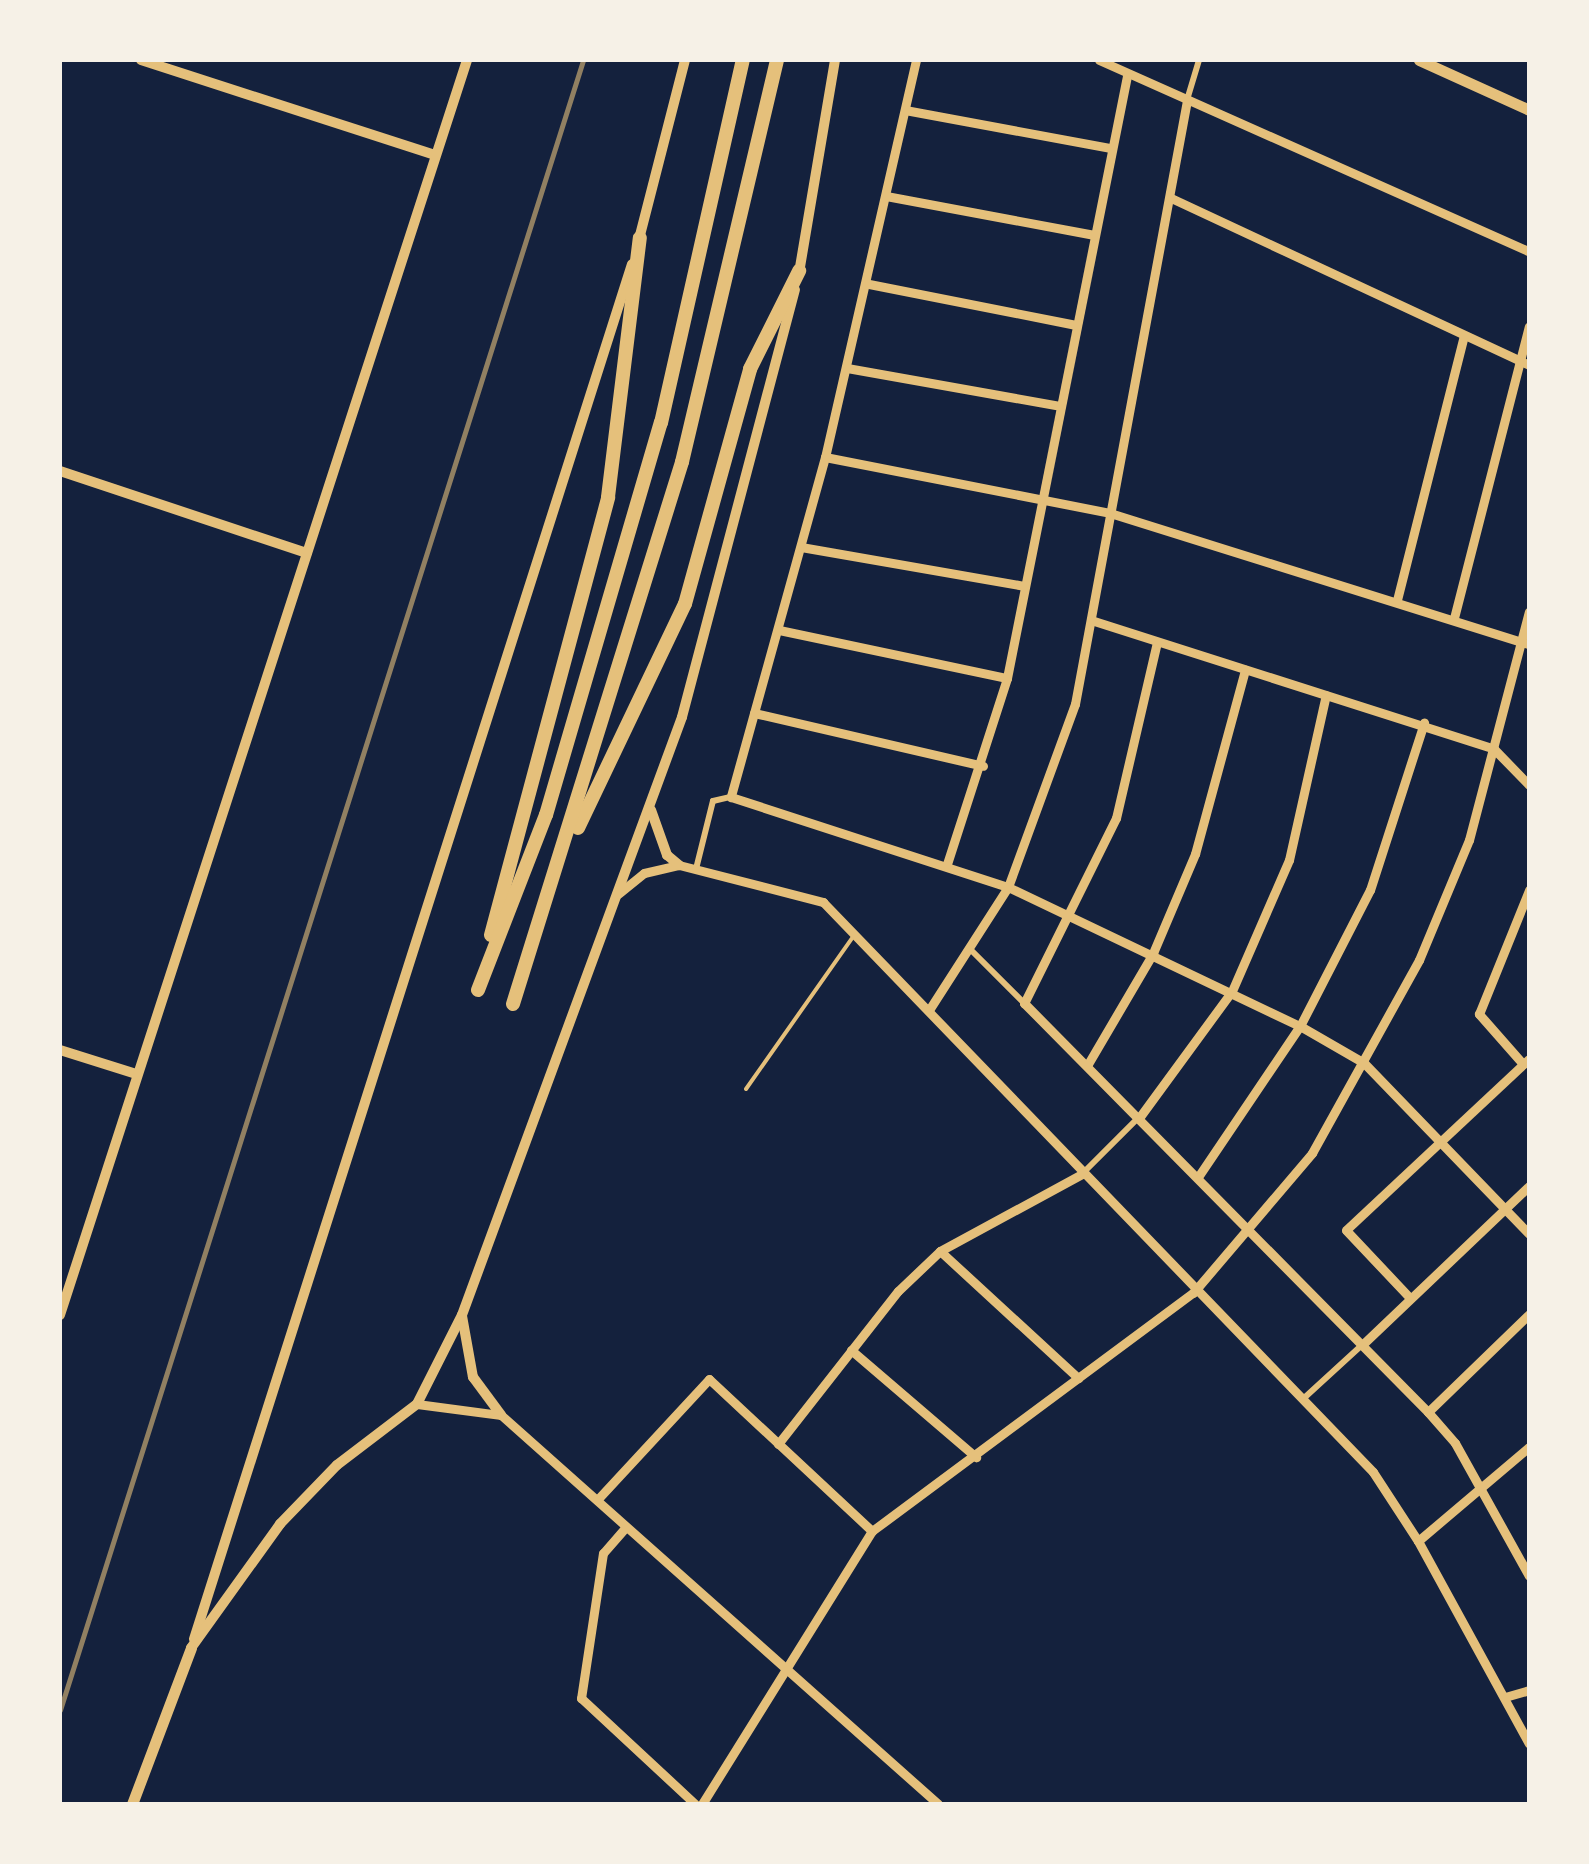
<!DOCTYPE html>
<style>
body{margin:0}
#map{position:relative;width:1589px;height:1864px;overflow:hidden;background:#14213d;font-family:Raleway,sans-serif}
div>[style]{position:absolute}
.service>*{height:4px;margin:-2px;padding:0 2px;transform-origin:2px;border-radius:2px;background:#e5c07b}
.pedestrian>*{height:6px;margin:-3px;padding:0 3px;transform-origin:3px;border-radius:3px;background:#e5c07b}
.minor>*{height:9px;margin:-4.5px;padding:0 4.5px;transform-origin:4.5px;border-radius:4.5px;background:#e5c07b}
.tertiary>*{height:10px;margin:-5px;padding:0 5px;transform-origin:5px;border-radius:5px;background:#e5c07b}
.secondary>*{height:11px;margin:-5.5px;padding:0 5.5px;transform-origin:5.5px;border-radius:5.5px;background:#e5c07b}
.trunk>*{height:14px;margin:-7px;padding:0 7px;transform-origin:7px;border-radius:7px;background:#e5c07b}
.rail>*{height:5px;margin:-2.5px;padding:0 2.5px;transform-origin:2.5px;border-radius:2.5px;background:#918062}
span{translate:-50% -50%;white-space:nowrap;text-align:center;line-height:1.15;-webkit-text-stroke:8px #f6f1e7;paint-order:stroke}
.frame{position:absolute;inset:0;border:62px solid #f6f1e7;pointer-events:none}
</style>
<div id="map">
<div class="service">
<i style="left:746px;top:1089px;width:186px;rotate:-54.9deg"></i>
</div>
<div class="pedestrian">
<i style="left:1187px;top:100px;width:42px;rotate:-73.3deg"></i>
<i style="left:696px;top:869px;width:70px;rotate:-76deg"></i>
<i style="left:713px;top:801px;width:18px;rotate:-13deg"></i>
<i style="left:969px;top:948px;width:78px;rotate:45deg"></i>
<i style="left:1083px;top:1173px;width:78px;rotate:-45deg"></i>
<i style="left:1303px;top:1399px;width:80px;rotate:-42.5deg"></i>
</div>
<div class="minor">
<i style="left:916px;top:60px;width:407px;rotate:102.9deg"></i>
<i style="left:825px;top:457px;width:353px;rotate:105.5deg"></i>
<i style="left:731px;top:797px;width:291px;rotate:18deg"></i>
<i style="left:1008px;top:887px;width:323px;rotate:25.5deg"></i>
<i style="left:1300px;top:1026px;width:74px;rotate:30deg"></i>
<i style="left:1364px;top:1063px;width:238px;rotate:46deg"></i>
<i style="left:1099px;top:60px;width:471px;rotate:24deg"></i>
<i style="left:905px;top:110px;width:208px;rotate:10.5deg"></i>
<i style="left:886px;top:196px;width:212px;rotate:10.6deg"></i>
<i style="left:1171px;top:198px;width:395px;rotate:25deg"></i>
<i style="left:869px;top:284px;width:211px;rotate:11.2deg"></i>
<i style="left:847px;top:368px;width:216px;rotate:10.1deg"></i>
<i style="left:825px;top:457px;width:290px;rotate:11.1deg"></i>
<i style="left:1110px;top:513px;width:439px;rotate:17.4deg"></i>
<i style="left:801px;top:547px;width:226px;rotate:9.9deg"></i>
<i style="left:1397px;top:600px;width:272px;rotate:-75.8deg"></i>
<i style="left:1454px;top:618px;width:301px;rotate:-75.6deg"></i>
<i style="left:1094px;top:621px;width:420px;rotate:17.7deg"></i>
<i style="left:1494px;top:749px;width:50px;rotate:45.8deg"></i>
<i style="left:779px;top:630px;width:233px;rotate:11.9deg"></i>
<i style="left:1157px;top:642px;width:181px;rotate:103.1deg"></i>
<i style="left:1116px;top:818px;width:207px;rotate:116.4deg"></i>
<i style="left:1024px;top:1003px;width:575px;rotate:45.35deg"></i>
<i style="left:1428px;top:1412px;width:41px;rotate:48.9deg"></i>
<i style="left:1455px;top:1443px;width:152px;rotate:60.9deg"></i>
<i style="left:754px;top:713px;width:235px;rotate:13deg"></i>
<i style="left:947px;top:864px;width:195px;rotate:-72.1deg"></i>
<i style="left:1007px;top:678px;width:614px;rotate:-78.73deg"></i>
<i style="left:618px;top:894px;width:33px;rotate:-39deg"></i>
<i style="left:644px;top:873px;width:36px;rotate:-13deg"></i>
<i style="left:679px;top:865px;width:149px;rotate:14.4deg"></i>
<i style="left:823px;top:902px;width:792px;rotate:46.02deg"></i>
<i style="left:1373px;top:1472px;width:82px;rotate:56.9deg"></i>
<i style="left:1418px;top:1541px;width:231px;rotate:61.3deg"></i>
<i style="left:929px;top:1010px;width:146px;rotate:-57.3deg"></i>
<i style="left:1008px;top:887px;width:195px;rotate:-69.9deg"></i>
<i style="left:1075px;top:704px;width:614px;rotate:-79.49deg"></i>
<i style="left:1088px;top:1064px;width:129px;rotate:-59.6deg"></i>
<i style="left:1153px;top:953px;width:108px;rotate:-67deg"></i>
<i style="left:1195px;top:854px;width:191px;rotate:-74.8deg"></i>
<i style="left:1523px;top:1064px;width:67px;rotate:-131.3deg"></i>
<i style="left:1479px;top:1014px;width:134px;rotate:-68deg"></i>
<i style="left:1139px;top:1118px;width:157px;rotate:-53.8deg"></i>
<i style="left:1232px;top:991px;width:143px;rotate:-66.5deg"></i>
<i style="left:1289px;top:860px;width:169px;rotate:-77.4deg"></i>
<i style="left:1198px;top:1177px;width:182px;rotate:-56deg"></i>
<i style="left:1300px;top:1026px;width:153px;rotate:-62.8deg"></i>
<i style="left:1370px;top:890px;width:176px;rotate:-72.1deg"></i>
<i style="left:940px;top:1251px;width:188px;rotate:42.6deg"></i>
<i style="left:1410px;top:1298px;width:93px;rotate:-133.3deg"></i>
<i style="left:1346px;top:1230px;width:250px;rotate:-43.1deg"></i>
<i style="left:1362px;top:1345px;width:231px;rotate:-43.6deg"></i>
<i style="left:851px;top:1350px;width:165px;rotate:40.6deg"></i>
<i style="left:417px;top:1404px;width:85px;rotate:7.5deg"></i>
<i style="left:501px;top:1415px;width:585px;rotate:41.67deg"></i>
<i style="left:1428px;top:1412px;width:141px;rotate:-44.1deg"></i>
<i style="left:778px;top:1444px;width:194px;rotate:-51.9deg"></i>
<i style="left:898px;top:1291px;width:58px;rotate:-43.6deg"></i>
<i style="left:940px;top:1251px;width:162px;rotate:-28.5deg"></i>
<i style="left:597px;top:1500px;width:165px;rotate:-47.2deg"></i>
<i style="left:709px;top:1379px;width:223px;rotate:43deg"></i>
<i style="left:625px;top:1528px;width:33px;rotate:131deg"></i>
<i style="left:603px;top:1553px;width:147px;rotate:98.6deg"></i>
<i style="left:581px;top:1698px;width:156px;rotate:42.9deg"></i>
<i style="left:1418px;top:1541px;width:145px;rotate:-40.3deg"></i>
<i style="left:1505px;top:1697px;width:25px;rotate:-16deg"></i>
<i style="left:702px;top:1804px;width:322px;rotate:-58.1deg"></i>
<i style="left:872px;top:1531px;width:400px;rotate:-36.6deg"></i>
<i style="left:1193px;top:1293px;width:184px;rotate:-49.6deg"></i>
<i style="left:1312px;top:1153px;width:221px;rotate:-61deg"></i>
<i style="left:1419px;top:960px;width:130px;rotate:-67.4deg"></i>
<i style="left:1469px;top:840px;width:236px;rotate:-75.3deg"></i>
</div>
<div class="tertiary">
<i style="left:141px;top:60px;width:309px;rotate:17.9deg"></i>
<i style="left:638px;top:243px;width:189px;rotate:-75.6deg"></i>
<i style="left:799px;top:273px;width:216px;rotate:-80.4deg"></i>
<i style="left:60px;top:471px;width:260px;rotate:18.4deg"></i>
<i style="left:651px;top:810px;width:48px;rotate:70.4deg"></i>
<i style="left:667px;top:855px;width:16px;rotate:40deg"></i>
<i style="left:60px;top:1050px;width:80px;rotate:17.5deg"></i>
<i style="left:60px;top:1315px;width:1319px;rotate:-72.03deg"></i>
<i style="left:462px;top:1316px;width:62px;rotate:79.8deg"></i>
<i style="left:473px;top:1377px;width:47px;rotate:53.6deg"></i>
<i style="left:194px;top:1639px;width:1443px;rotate:-72.33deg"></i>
<i style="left:191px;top:1648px;width:153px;rotate:-54.3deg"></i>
<i style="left:280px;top:1524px;width:82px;rotate:-46deg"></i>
<i style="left:337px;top:1465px;width:101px;rotate:-37.3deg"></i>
<i style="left:417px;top:1404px;width:100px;rotate:-63.2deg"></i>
<i style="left:462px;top:1315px;width:637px;rotate:-69.8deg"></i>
<i style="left:682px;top:717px;width:442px;rotate:-75.2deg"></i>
</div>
<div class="secondary">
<i style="left:1419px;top:60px;width:121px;rotate:24.4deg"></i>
<i style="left:132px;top:1804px;width:167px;rotate:-69.3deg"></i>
</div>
<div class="trunk">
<i style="left:578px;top:828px;width:248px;rotate:-64.5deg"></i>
<i style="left:685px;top:604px;width:244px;rotate:-74.5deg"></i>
<i style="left:750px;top:369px;width:110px;rotate:-63.4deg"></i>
<i style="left:491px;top:935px;width:453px;rotate:-75deg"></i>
<i style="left:608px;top:497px;width:261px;rotate:-83deg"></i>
<i style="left:478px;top:990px;width:188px;rotate:-68.8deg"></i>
<i style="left:546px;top:815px;width:409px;rotate:-73.7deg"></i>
<i style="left:661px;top:423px;width:372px;rotate:-77.3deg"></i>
<i style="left:513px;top:1004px;width:568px;rotate:-72.68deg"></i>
<i style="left:682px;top:462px;width:413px;rotate:-76.7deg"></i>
</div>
<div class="rail">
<i style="left:60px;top:1710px;width:1731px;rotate:-72.41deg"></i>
</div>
<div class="frame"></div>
</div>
